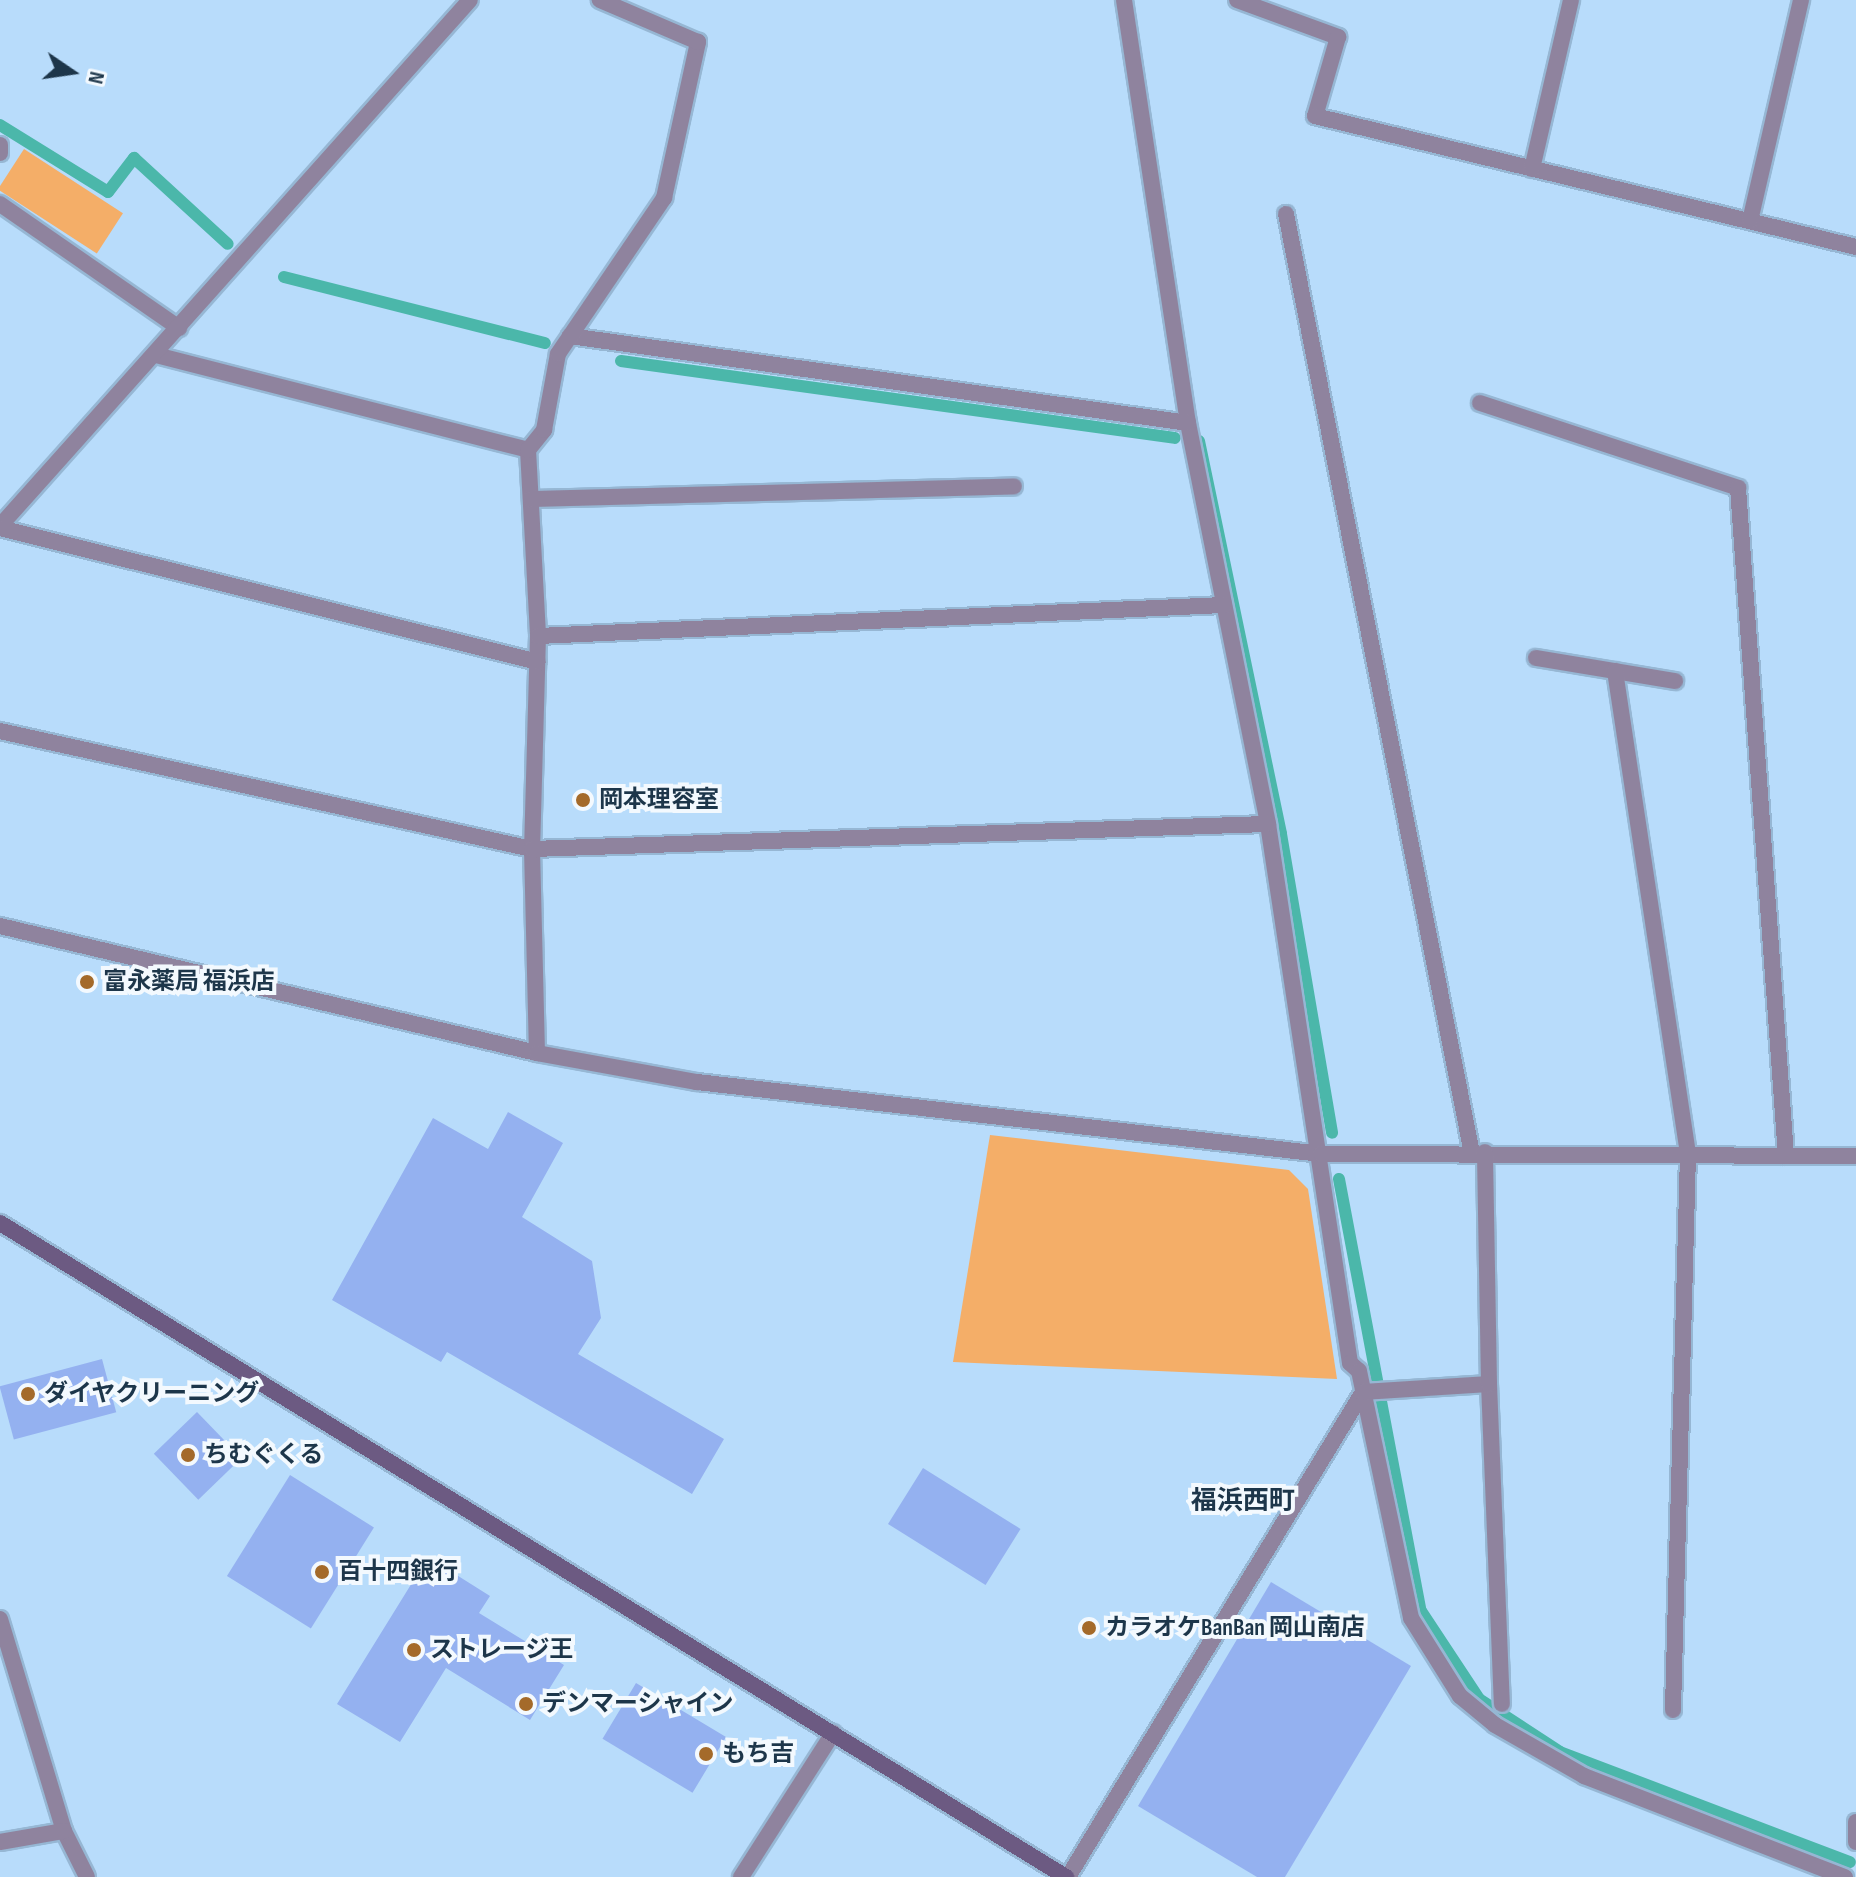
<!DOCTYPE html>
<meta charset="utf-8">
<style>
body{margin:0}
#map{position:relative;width:1856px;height:1877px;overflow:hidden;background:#b8dcfb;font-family:"Sofia Sans Condensed","Noto Sans JP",sans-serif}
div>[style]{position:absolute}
.green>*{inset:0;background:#f4ae68;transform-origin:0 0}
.stream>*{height:12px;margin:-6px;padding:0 6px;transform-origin:6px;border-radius:6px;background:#4bb7aa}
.building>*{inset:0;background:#94b1f0;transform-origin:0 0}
.roads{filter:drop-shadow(2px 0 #96b7d4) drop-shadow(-2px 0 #96b7d4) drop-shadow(0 2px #96b7d4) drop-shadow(0 -2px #96b7d4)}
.street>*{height:16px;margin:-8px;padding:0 8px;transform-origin:8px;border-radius:8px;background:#8f839e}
.secondary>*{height:16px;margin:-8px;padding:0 8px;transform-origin:8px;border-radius:8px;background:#6c5a82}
.dots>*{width:22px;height:22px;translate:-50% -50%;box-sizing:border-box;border:4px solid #f3f9fe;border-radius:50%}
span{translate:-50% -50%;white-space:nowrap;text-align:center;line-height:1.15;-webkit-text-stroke:8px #f3f9fe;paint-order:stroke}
.poi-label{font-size:24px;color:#1d364a;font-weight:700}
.left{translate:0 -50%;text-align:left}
.neighbourhood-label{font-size:26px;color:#1d364a;font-weight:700}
.north{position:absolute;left:32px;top:32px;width:80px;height:80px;-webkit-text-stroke:6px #f3f9fe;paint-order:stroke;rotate:103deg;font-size:22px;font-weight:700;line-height:32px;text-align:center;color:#1d364a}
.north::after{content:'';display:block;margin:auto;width:28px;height:36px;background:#1d364a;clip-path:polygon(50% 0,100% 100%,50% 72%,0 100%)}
</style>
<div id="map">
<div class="green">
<i style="left:24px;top:149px;width:118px;height:48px;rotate:33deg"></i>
<i style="clip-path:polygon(990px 1135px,1289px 1170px,1308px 1189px,1337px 1379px,953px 1362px)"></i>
</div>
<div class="stream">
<i style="left:0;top:125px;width:127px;rotate:31.8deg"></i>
<i style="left:108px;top:192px;width:43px;rotate:-52.6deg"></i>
<i style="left:134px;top:158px;width:127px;rotate:42.5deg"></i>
<i style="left:284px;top:277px;width:269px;rotate:14.2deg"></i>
<i style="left:621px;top:361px;width:559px;rotate:7.91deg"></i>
<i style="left:1199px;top:441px;width:401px;rotate:78.2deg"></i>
<i style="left:1281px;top:834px;width:303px;rotate:80.3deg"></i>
<i style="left:1339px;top:1179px;width:440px;rotate:79.3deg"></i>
<i style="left:1421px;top:1611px;width:105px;rotate:56.6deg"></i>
<i style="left:1479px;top:1699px;width:97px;rotate:33.2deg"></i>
<i style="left:1560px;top:1752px;width:310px;rotate:20.8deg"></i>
</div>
<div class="building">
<i style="clip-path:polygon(508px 1112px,563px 1143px,522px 1217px,592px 1261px,601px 1318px,578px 1354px,724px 1439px,692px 1494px,447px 1352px,441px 1362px,332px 1300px,433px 1118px,488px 1149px)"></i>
<i style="left:102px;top:1359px;width:55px;height:106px;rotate:75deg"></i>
<i style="left:197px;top:1412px;width:64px;height:60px;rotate:46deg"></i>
<i style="left:923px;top:1468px;width:115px;height:66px;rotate:32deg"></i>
<i style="left:290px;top:1475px;width:99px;height:119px;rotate:32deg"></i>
<i style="clip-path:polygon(428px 1557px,490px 1596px,479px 1613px,564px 1665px,530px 1720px,446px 1668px,400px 1742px,337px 1704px)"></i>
<i style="clip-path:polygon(1271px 1582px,1411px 1666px,1285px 1877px,1257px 1877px,1138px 1806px)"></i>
<i style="left:636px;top:1683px;width:105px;height:65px;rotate:31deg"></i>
</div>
<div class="roads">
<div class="street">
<i style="left:1124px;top:0;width:428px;rotate:81.4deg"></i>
<i style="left:1188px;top:423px;width:409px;rotate:78.7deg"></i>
<i style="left:1268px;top:824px;width:545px;rotate:81.35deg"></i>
<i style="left:1350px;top:1363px;width:12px;rotate:42deg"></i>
<i style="left:1359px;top:1371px;width:252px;rotate:78.1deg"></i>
<i style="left:1411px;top:1618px;width:92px;rotate:57.9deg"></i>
<i style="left:1460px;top:1696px;width:45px;rotate:39.6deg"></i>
<i style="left:1495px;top:1725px;width:103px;rotate:29.8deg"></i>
<i style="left:1584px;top:1776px;width:280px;rotate:21.2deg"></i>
<i style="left:1237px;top:0;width:108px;rotate:20.1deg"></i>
<i style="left:1338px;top:37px;width:82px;rotate:106.2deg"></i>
<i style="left:1315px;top:116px;width:557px;rotate:13.61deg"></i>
<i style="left:0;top:145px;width:8px;rotate:90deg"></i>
<i style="left:1532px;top:169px;width:173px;rotate:-77deg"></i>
<i style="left:0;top:204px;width:218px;rotate:34.7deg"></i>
<i style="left:1286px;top:214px;width:957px;rotate:78.8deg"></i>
<i style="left:1750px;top:221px;width:227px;rotate:-77deg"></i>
<i style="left:570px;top:336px;width:624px;rotate:8.01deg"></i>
<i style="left:156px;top:355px;width:384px;rotate:14.3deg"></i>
<i style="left:528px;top:450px;width:186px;rotate:86.9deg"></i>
<i style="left:538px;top:636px;width:213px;rotate:91.6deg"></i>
<i style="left:532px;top:849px;width:204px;rotate:88.6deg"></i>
<i style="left:1480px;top:403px;width:272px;rotate:18.2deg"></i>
<i style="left:1738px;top:488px;width:670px;rotate:85.89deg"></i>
<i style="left:528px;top:450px;width:26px;rotate:-51deg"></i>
<i style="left:544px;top:430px;width:77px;rotate:-79.6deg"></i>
<i style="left:558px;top:354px;width:189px;rotate:-55.8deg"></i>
<i style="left:664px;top:198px;width:160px;rotate:-77.7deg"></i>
<i style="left:698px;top:42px;width:107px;rotate:-156.8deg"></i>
<i style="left:531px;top:499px;width:483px;rotate:-1.5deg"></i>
<i style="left:0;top:526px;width:705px;rotate:-48.22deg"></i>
<i style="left:0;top:528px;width:554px;rotate:13.99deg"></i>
<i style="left:538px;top:636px;width:687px;rotate:-2.59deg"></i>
<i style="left:1536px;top:658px;width:141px;rotate:9.4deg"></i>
<i style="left:1615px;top:671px;width:488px;rotate:81.4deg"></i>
<i style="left:1688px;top:1154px;width:556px;rotate:91.55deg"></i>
<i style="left:0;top:731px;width:545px;rotate:12.51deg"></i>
<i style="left:532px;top:849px;width:736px;rotate:-1.95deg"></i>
<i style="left:0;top:926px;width:552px;rotate:13.31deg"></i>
<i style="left:537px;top:1053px;width:163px;rotate:10.3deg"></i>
<i style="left:697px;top:1082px;width:628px;rotate:6.58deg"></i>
<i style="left:1321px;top:1154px;width:535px;rotate:0.21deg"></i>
<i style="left:1489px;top:1384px;width:320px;rotate:87.7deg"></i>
<i style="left:0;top:1619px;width:221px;rotate:73.2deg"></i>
<i style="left:64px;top:1831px;width:51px;rotate:63.4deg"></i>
<i style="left:1856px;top:1822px;width:20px;rotate:90deg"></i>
<i style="left:0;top:1842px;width:65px;rotate:-9.8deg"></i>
<i style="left:741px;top:1877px;width:171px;rotate:-57.4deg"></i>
<i style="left:1068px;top:1877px;width:568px;rotate:-58.69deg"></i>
<i style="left:1363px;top:1392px;width:126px;rotate:-3.6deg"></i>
<i style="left:1489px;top:1384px;width:232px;rotate:-91deg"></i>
</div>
<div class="secondary">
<i style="left:0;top:1223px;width:1251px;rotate:31.53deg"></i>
</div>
</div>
<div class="dots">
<i style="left:583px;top:800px;background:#a46a2a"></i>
<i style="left:87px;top:982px;background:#a46a2a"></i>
<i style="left:28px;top:1394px;background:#a46a2a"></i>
<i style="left:188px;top:1455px;background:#a46a2a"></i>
<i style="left:322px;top:1572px;background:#a46a2a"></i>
<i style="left:1089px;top:1628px;background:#a46a2a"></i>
<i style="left:414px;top:1650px;background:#a46a2a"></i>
<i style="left:526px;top:1704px;background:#a46a2a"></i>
<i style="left:706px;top:1754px;background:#a46a2a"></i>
</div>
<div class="poi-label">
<span class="left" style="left:599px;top:800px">岡本理容室</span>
<span class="left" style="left:103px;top:982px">富永薬局 福浜店</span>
<span class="left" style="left:44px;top:1394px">ダイヤクリーニング</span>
<span class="left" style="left:204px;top:1455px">ちむぐくる</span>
<span class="left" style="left:338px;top:1572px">百十四銀行</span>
<span class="left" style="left:1105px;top:1628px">カラオケBanBan 岡山南店</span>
<span class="left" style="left:430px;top:1650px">ストレージ王</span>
<span class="left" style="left:542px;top:1704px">デンマーシャイン</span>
<span class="left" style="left:722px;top:1754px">もち吉</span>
</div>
<div class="neighbourhood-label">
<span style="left:1243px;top:1502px">福浜西町</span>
</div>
<div class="north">N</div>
</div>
